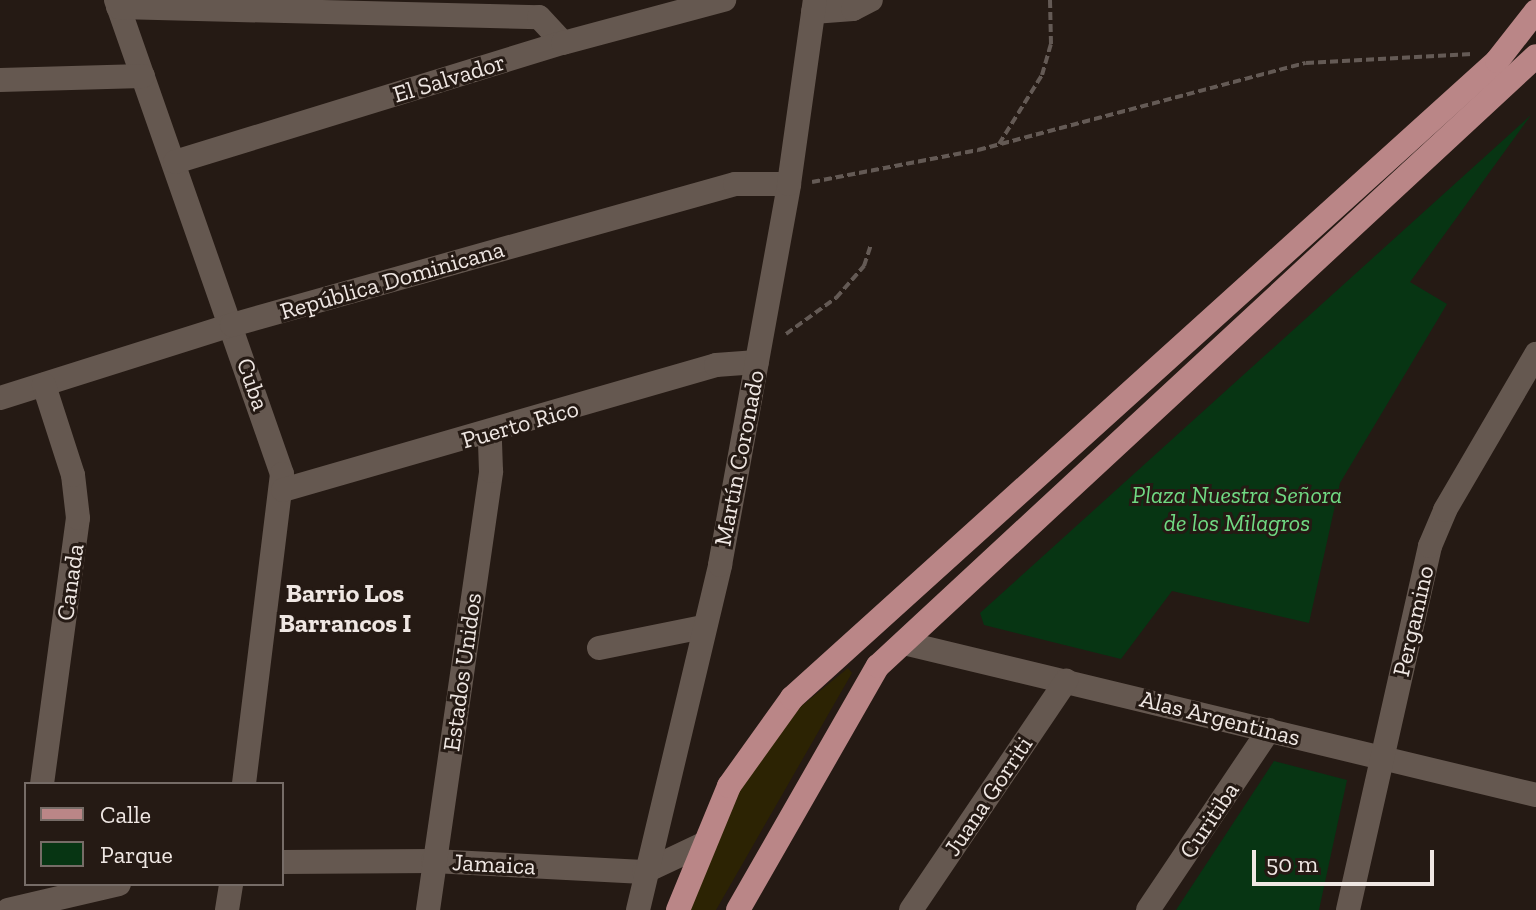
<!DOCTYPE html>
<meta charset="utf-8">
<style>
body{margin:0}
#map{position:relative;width:1536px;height:910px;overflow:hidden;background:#251a14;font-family:"Zilla Slab",serif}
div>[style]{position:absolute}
.green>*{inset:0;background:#073513}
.sand>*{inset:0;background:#2c2303}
.path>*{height:4px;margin-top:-2px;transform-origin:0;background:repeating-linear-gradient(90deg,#645a55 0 8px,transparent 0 12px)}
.minor>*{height:24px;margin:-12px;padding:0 12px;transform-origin:12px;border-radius:12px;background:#655850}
.major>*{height:24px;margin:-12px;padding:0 12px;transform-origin:12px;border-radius:12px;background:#ba8687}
span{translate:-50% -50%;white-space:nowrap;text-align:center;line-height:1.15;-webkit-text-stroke:6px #251a14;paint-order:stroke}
.street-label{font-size:24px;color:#efe7e3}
.park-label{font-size:24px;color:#70da83;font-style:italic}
.neighbourhood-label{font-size:26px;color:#efe7e3;font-weight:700}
.legend{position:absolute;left:24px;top:782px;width:260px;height:104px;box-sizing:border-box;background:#251a14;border:2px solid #766c67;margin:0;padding:10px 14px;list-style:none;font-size:24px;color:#efe7e3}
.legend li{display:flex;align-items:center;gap:16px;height:40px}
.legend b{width:40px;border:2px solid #766c67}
.scale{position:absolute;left:1252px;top:850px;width:182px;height:36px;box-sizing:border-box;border:4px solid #efe7e3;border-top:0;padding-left:10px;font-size:24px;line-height:28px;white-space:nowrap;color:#efe7e3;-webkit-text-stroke:6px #251a14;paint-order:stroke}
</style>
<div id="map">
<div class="green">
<i style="clip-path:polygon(1531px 115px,1410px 282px,1447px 304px,1340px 483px,1309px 623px,1172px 591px,1121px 659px,984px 625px,980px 613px)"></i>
<i style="clip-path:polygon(1274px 761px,1347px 780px,1319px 910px,1176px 910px)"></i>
</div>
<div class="sand">
<i style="clip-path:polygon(848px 668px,852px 673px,716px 910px,690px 910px,740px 790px,799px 708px)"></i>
</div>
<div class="path">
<i style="left:999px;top:144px;width:81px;rotate:-58.1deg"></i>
<i style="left:1042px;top:75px;width:32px;rotate:-74deg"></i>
<i style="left:1051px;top:44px;width:44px;rotate:-91.3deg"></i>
<i style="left:812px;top:182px;width:169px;rotate:-10.9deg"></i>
<i style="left:978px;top:150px;width:339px;rotate:-14.9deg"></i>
<i style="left:1306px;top:63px;width:166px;rotate:-3.1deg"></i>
<i style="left:786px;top:334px;width:62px;rotate:-35.8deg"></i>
<i style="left:836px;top:298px;width:43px;rotate:-48.8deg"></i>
<i style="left:864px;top:266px;width:23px;rotate:-72deg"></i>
</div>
<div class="minor">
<i style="left:116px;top:0;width:502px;rotate:70.7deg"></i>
<i style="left:282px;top:474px;width:312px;rotate:97deg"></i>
<i style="left:118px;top:7px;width:421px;rotate:1.4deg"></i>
<i style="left:539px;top:17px;width:35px;rotate:47deg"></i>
<i style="left:813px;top:12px;width:40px;rotate:-4.3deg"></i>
<i style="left:853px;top:9px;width:20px;rotate:-27deg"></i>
<i style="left:0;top:80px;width:143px;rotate:-1.6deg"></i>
<i style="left:175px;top:162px;width:406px;rotate:-17.1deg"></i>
<i style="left:563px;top:43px;width:167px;rotate:-15deg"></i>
<i style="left:0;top:398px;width:243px;rotate:-17.5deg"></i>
<i style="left:232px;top:325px;width:522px;rotate:-15.66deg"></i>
<i style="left:735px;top:184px;width:54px"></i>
<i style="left:283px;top:490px;width:451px;rotate:-16.1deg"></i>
<i style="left:716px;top:365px;width:41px;rotate:-4.2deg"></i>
<i style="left:904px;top:643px;width:650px;rotate:13.52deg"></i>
<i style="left:599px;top:648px;width:106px;rotate:-11.4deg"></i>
<i style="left:42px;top:784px;width:268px;rotate:-82.3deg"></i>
<i style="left:78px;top:518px;width:43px;rotate:-96.6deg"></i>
<i style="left:73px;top:475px;width:95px;rotate:-107.9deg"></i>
<i style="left:282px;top:862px;width:151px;rotate:-0.4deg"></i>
<i style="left:433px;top:861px;width:211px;rotate:3deg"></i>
<i style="left:644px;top:872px;width:63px;rotate:-25.3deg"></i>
<i style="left:8px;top:910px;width:114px;rotate:-13.2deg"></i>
<i style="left:227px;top:910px;width:26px;rotate:-81deg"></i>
<i style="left:428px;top:910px;width:443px;rotate:-81.8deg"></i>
<i style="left:491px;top:471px;width:38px;rotate:-92deg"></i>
<i style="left:638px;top:910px;width:355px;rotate:-76.6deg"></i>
<i style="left:720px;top:565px;width:387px;rotate:-79.7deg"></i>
<i style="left:789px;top:184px;width:186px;rotate:-82deg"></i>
<i style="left:911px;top:910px;width:277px;rotate:-55.9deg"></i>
<i style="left:1148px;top:910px;width:217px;rotate:-56.1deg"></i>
<i style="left:1348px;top:910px;width:373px;rotate:-77.3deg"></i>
<i style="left:1430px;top:546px;width:39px;rotate:-67deg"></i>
<i style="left:1445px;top:510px;width:181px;rotate:-59.7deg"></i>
</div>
<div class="major">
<i style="left:678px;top:910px;width:134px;rotate:-67.6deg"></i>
<i style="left:729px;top:786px;width:108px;rotate:-54.4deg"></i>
<i style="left:792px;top:698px;width:950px;rotate:-42.1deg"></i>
<i style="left:1497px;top:61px;width:63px;rotate:-52deg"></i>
<i style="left:738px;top:910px;width:281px;rotate:-60.2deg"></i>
<i style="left:878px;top:666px;width:897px;rotate:-42.83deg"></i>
</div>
<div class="street-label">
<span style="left:449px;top:78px;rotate:-17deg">El Salvador</span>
<span style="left:392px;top:280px;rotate:-16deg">República Dominicana</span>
<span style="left:253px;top:384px;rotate:71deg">Cuba</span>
<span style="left:520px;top:424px;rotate:-16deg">Puerto Rico</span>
<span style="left:739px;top:458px;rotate:-79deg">Martín Coronado</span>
<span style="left:70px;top:582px;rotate:-82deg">Canada</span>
<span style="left:1413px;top:621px;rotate:-77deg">Pergamino</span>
<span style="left:462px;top:672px;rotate:-82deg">Estados Unidos</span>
<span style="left:1220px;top:718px;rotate:14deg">Alas Argentinas</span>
<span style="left:988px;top:796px;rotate:-56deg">Juana Gorriti</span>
<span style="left:1209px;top:820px;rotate:-56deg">Curitiba</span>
<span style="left:494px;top:864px;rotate:3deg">Jamaica</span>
</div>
<div class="park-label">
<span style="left:1237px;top:509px">Plaza Nuestra Señora<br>de los Milagros</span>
</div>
<div class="neighbourhood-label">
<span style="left:345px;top:609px">Barrio Los<br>Barrancos I</span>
</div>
<ul class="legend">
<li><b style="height:10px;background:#ba8687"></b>Calle</li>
<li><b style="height:22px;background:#073513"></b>Parque</li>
</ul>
<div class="scale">50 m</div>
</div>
